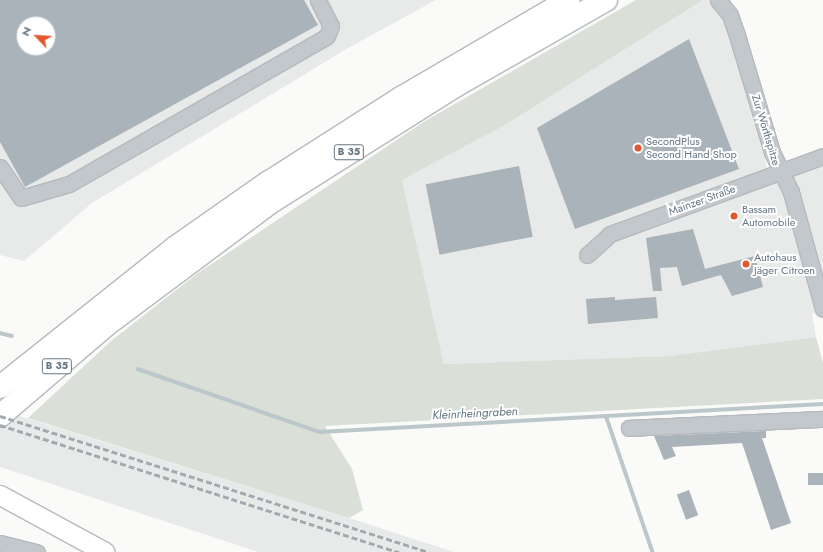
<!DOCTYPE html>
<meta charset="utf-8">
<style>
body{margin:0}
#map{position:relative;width:823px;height:552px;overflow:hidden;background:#fafaf8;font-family:Jost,sans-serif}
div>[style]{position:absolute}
.built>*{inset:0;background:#e8e9e9}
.green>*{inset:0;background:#dadfd7}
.stream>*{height:3.5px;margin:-1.75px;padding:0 1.75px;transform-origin:1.75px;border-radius:1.75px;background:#bbc7cb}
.building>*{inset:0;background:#aab3b9;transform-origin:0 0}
.roads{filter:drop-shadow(1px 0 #b5babe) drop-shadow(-1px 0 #b5babe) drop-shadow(0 1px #b5babe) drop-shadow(0 -1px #b5babe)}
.minor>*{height:15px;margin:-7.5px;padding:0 7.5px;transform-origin:7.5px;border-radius:7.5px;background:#c3c8cc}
.major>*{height:19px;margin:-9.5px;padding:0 9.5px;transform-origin:9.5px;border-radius:9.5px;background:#fff}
.highway>*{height:22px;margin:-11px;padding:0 11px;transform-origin:11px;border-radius:11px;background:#fff}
.rail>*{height:3px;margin-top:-1.5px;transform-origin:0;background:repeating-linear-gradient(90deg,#a2aab0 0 6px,transparent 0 9px)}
.dots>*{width:11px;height:11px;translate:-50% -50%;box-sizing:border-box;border:2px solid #fff;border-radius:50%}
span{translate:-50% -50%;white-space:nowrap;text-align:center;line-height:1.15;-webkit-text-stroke:4px #fff;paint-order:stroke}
.shield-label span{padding:1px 3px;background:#fff;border:1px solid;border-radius:3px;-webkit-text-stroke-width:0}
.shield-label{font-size:10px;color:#657683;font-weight:700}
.street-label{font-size:11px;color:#657683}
.poi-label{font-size:11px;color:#657683}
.left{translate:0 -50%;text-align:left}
.water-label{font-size:12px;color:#60757c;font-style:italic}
.north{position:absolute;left:16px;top:16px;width:40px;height:40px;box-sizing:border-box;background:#fff;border:1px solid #c1c8cd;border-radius:50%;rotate:295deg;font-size:11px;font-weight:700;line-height:16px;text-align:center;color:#657683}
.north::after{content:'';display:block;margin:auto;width:14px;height:18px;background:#e4572e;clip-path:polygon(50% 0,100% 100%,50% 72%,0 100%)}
</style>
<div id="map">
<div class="built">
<i style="clip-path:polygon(evenodd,0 0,436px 0,348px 48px,92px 203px,24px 261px,0 255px,0 0,24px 24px,48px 24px,48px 48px,24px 48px,24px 24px)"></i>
<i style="clip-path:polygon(703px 0,710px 0,727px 20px,771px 181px,823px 164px,823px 312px,812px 314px,816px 337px,670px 356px,444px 364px,402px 180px,507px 124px)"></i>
<i style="clip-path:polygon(0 410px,349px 518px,454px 552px,258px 552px,0 467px)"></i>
</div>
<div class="green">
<i style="clip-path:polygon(636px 0,703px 0,507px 124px,402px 180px,444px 364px,670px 356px,816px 337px,823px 363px,823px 399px,325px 426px,352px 469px,363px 510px,349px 518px,28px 418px,111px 341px,198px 273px,425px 121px)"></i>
</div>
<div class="stream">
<i style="left:0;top:333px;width:12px;rotate:14deg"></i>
<i style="left:138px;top:369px;width:193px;rotate:19.1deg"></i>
<i style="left:320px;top:432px;width:504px;rotate:-3.19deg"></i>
<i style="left:607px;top:418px;width:142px;rotate:71.1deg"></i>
</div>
<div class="building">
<i style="clip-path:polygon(evenodd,0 0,304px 0,318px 25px,25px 187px,0 142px,0 0,24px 24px,48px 24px,48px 48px,24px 48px,24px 24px)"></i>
<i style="clip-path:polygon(689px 39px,739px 169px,575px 229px,537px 128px)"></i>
<i style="left:519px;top:166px;width:72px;height:95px;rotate:79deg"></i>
<i style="clip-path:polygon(693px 229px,705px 269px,755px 256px,763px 287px,732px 296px,721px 275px,682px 286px,677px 267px,660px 268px,662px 291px,653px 291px,646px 238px)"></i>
<i style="clip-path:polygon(615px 297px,615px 300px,656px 297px,658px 318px,588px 324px,586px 299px)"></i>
<i style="clip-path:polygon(766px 431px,766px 438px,762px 438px,791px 523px,771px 530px,742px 443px,672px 447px,676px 456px,664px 460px,654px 436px)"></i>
<i style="left:823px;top:473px;width:12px;height:15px;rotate:90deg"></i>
<i style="left:689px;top:490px;width:27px;height:13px;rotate:70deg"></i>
</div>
<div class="roads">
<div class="minor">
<i style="left:718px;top:0;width:19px;rotate:51deg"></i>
<i style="left:730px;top:15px;width:18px;rotate:71deg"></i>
<i style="left:736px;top:32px;width:125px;rotate:73.3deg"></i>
<i style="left:772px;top:152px;width:44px;rotate:64.6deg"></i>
<i style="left:791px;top:192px;width:121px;rotate:74.7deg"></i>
<i style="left:0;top:167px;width:37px;rotate:56deg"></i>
<i style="left:21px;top:198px;width:50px;rotate:-16.3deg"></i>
<i style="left:69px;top:184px;width:297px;rotate:-29.8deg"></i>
<i style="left:327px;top:36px;width:11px;rotate:-68deg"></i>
<i style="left:331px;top:26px;width:29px;rotate:-117deg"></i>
<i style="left:587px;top:255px;width:31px;rotate:-42deg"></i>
<i style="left:610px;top:234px;width:227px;rotate:-20.1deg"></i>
<i style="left:629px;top:428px;width:194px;rotate:-2.7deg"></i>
<i style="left:0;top:543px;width:38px;rotate:14deg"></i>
</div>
<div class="major">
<i style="left:0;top:495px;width:119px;rotate:28.5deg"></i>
</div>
<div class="highway">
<i style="left:0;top:387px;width:225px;rotate:-38.5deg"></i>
<i style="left:176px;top:247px;width:113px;rotate:-35deg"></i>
<i style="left:269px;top:182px;width:156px;rotate:-32.5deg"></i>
<i style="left:401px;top:98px;width:194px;rotate:-30.3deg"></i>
<i style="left:0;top:416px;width:140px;rotate:-40.6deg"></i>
<i style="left:106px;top:325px;width:209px;rotate:-36.7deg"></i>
<i style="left:274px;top:200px;width:214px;rotate:-32.2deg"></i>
<i style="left:455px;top:86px;width:174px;rotate:-29.7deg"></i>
</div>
</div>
<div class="rail">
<i style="left:0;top:416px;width:450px;rotate:17.6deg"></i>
<i style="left:0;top:425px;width:419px;rotate:17.7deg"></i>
</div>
<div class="dots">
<i style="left:638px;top:148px;background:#e4572e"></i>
<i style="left:734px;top:216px;background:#e4572e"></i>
<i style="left:746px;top:264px;background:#e4572e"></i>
</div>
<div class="shield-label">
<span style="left:349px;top:152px">B 35</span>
<span style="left:57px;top:366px">B 35</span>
</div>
<div class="street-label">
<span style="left:766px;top:130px;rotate:73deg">Zur Wörthspitze</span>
<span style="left:702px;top:200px;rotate:-20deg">Mainzer Straße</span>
</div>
<div class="poi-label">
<span class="left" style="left:646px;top:148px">SecondPlus<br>Second Hand Shop</span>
<span class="left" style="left:742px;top:216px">Bassam<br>Automobile</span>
<span class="left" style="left:754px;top:264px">Autohaus<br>Jäger Citroen</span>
</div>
<div class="water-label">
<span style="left:475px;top:414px;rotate:-3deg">Kleinrheingraben</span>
</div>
<div class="north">N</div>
</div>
